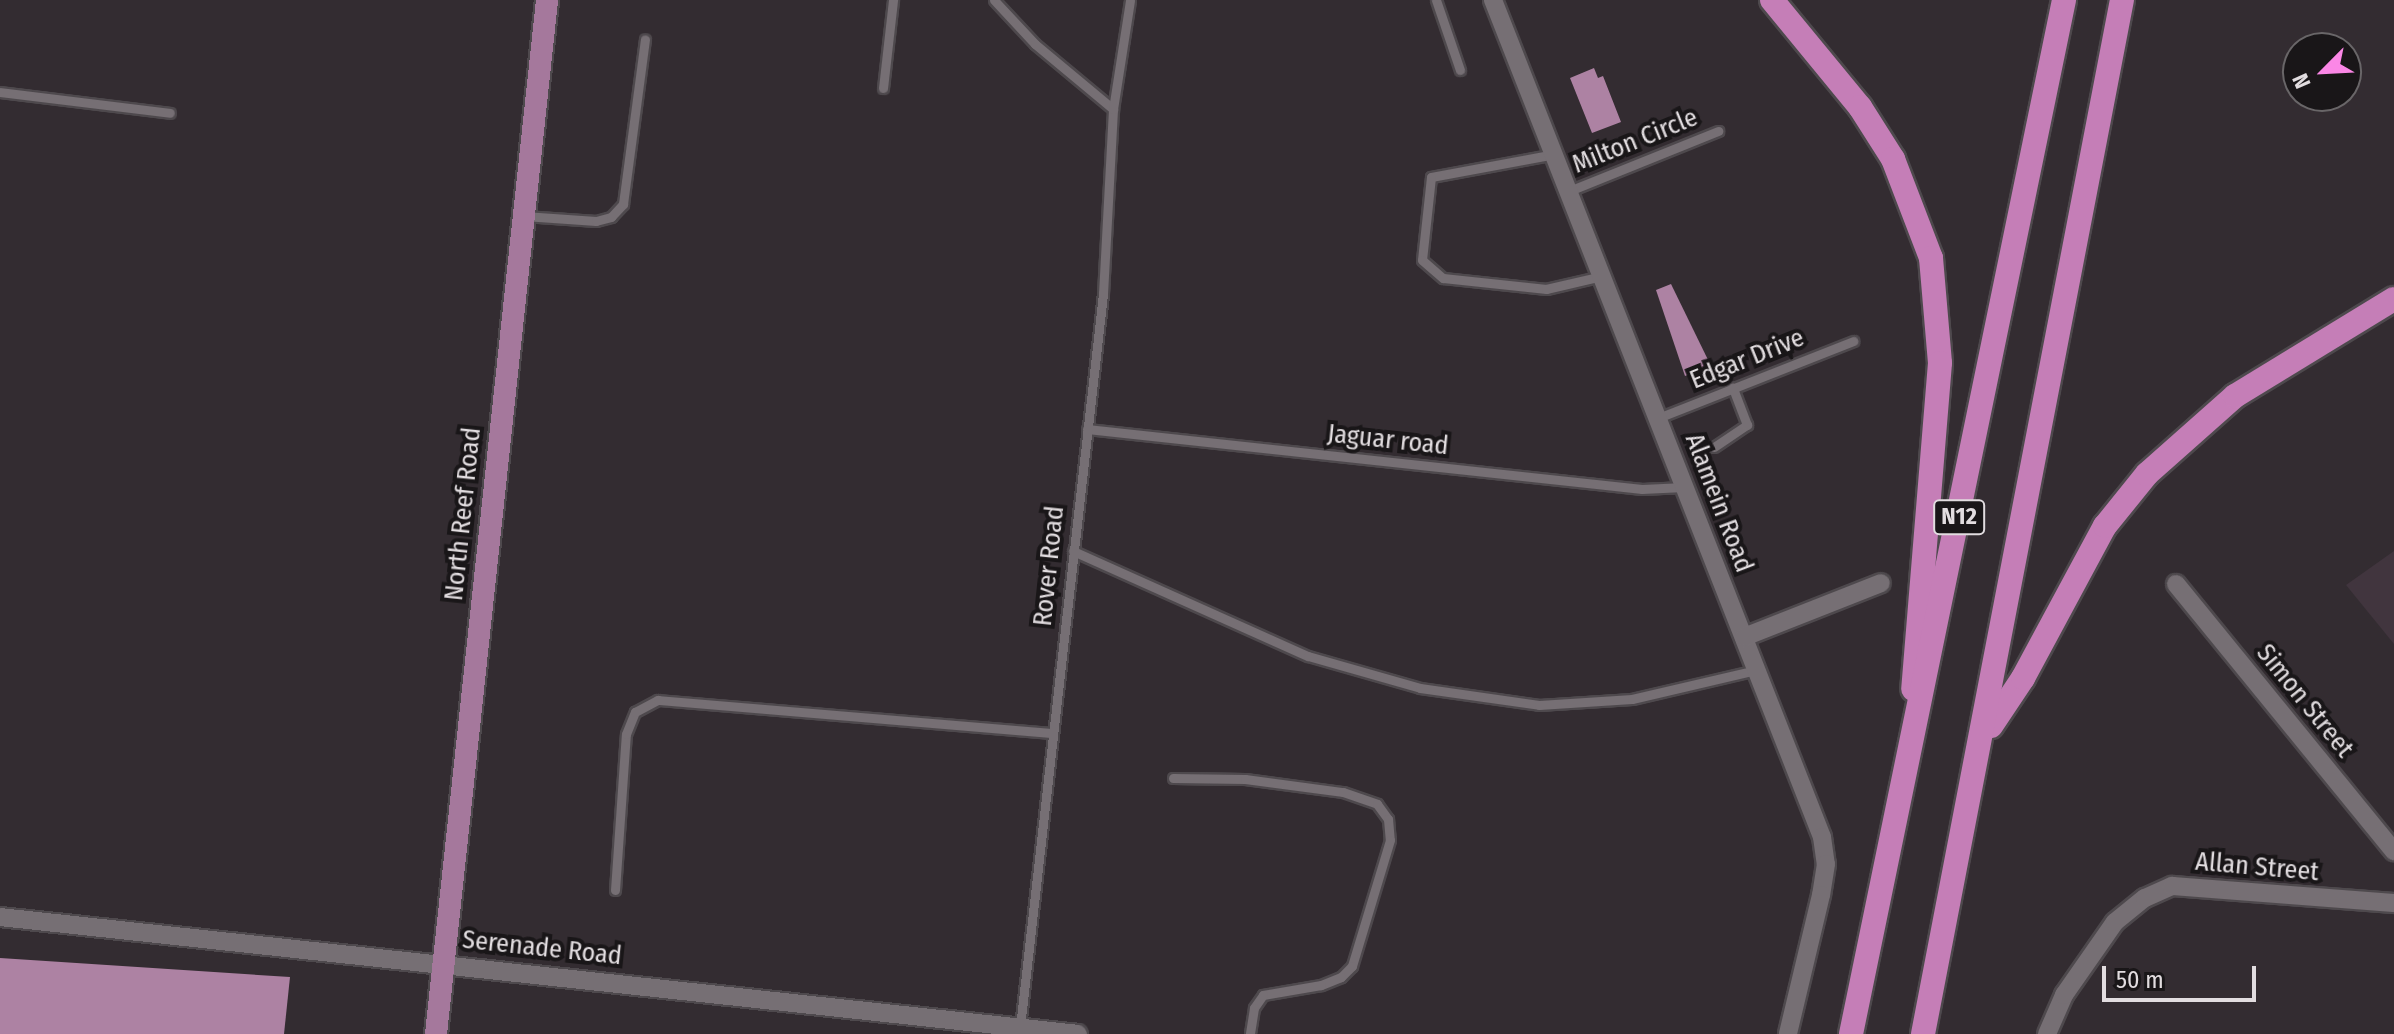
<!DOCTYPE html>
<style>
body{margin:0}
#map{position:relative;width:2394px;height:1034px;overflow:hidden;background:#332c31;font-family:"Fira Sans Condensed",sans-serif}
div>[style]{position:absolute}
.built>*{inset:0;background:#41353e}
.building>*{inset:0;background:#ad82a3}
.roads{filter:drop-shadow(2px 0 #4e494d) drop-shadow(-2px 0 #4e494d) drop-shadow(0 2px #4e494d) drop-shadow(0 -2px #4e494d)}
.service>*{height:9px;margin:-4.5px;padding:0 4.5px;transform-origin:4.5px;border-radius:4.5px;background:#766f74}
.minor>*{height:18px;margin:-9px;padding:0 9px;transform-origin:9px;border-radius:9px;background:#766f74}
.primary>*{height:22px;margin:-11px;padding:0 11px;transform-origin:11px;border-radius:11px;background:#a5789c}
.motorway>*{height:24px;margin:-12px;padding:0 12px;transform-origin:12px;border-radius:12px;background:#c57eb7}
span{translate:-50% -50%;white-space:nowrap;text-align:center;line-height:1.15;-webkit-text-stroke:8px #191618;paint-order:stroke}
.shield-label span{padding:2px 6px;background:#191618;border:2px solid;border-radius:6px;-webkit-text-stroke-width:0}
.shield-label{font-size:24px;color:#e2dde0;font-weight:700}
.street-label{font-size:26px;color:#e2dde0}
.north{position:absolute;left:2282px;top:32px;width:80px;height:80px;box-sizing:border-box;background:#191618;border:2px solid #696668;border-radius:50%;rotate:246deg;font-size:22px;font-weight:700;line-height:32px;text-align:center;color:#e2dde0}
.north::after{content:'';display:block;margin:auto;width:28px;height:36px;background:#fb87e6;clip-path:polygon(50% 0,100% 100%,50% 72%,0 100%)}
.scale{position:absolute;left:2102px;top:966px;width:154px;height:36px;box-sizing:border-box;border:4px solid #e2dde0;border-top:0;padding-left:10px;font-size:24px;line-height:28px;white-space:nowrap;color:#e2dde0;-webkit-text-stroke:6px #191618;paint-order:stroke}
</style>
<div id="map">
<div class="built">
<i style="clip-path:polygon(2394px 551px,2394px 644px,2346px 585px)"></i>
</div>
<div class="building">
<i style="clip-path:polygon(1594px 68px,1598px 78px,1603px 76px,1621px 122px,1592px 133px,1570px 78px)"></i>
<i style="clip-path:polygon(1671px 284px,1711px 366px,1685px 376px,1656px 290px)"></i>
<i style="clip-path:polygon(0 958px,290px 977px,284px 1034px,0 1034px)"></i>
</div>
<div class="roads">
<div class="service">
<i style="left:994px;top:0;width:60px;rotate:47deg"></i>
<i style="left:1035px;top:44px;width:102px;rotate:39.8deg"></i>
<i style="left:1436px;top:0;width:74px;rotate:71.1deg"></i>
<i style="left:883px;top:88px;width:89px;rotate:-83.5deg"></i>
<i style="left:0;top:92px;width:171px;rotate:7deg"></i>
<i style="left:1555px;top:154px;width:126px;rotate:169.5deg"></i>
<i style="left:1431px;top:177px;width:83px;rotate:96.2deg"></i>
<i style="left:1422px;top:260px;width:28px;rotate:41deg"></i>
<i style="left:1443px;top:278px;width:104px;rotate:6.1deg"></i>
<i style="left:1546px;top:289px;width:57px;rotate:-13.1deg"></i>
<i style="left:1569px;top:191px;width:161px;rotate:-21.9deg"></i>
<i style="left:524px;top:216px;width:72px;rotate:4deg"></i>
<i style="left:596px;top:221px;width:16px;rotate:-15deg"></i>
<i style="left:611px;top:217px;width:18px;rotate:-47deg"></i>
<i style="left:623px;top:204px;width:166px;rotate:-82.4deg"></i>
<i style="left:1658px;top:418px;width:210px;rotate:-21.5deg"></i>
<i style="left:1087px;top:429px;width:558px;rotate:6.17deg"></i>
<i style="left:1642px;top:489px;width:42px;rotate:-2.7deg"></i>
<i style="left:1714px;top:447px;width:40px;rotate:-34deg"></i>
<i style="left:1747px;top:425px;width:40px;rotate:-111deg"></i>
<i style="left:1073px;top:551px;width:257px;rotate:24.1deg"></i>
<i style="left:1308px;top:656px;width:116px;rotate:15.9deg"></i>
<i style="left:1420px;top:688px;width:120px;rotate:8.1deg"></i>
<i style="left:1539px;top:705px;width:93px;rotate:-3.7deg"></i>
<i style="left:1632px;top:699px;width:128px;rotate:-13.1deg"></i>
<i style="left:1173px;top:778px;width:72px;rotate:0.8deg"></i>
<i style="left:1245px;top:779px;width:99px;rotate:7.6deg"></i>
<i style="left:1343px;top:792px;width:36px;rotate:19deg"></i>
<i style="left:1377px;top:804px;width:19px;rotate:54deg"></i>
<i style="left:1388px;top:819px;width:21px;rotate:85deg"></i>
<i style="left:1390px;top:840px;width:132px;rotate:106.8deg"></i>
<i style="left:1352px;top:966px;width:16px;rotate:135deg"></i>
<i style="left:1341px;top:977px;width:22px;rotate:158deg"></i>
<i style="left:1321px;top:985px;width:59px;rotate:170.2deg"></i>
<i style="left:1263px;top:995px;width:16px;rotate:125deg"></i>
<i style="left:1254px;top:1008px;width:26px;rotate:99deg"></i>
<i style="left:615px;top:890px;width:156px;rotate:-86deg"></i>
<i style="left:626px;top:734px;width:24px;rotate:-68deg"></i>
<i style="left:635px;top:712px;width:26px;rotate:-28deg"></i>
<i style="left:658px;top:700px;width:396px;rotate:4.8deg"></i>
<i style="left:1020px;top:1027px;width:738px;rotate:-83.54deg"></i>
<i style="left:1103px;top:294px;width:185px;rotate:-86.9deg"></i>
<i style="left:1113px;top:109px;width:110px;rotate:-81.1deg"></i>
</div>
<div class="minor">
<i style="left:1493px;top:0;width:899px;rotate:68.54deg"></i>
<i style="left:1822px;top:837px;width:27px;rotate:82deg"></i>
<i style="left:1826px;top:864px;width:31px;rotate:99deg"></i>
<i style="left:1821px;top:895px;width:143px;rotate:103.4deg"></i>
<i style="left:2176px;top:584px;width:345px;rotate:50.8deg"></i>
<i style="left:1744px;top:637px;width:147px;rotate:-21.5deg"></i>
<i style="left:0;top:917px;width:1084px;rotate:6.19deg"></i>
<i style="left:2047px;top:1034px;width:43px;rotate:-66.4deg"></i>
<i style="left:2064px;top:995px;width:89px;rotate:-55.1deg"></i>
<i style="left:2115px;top:922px;width:38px;rotate:-39deg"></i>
<i style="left:2145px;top:898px;width:30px;rotate:-24deg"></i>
<i style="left:2172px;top:886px;width:223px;rotate:4.4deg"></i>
</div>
<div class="primary">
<i style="left:436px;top:1034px;width:1040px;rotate:-83.87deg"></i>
</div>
<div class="motorway">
<i style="left:1772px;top:0;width:139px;rotate:50.6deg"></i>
<i style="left:1860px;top:107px;width:62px;rotate:57.6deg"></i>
<i style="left:1893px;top:159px;width:106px;rotate:69deg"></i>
<i style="left:1931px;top:258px;width:105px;rotate:85.1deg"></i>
<i style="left:1940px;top:363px;width:327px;rotate:94.7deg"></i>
<i style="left:1991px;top:726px;width:58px;rotate:-56.3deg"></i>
<i style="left:2023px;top:678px;width:173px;rotate:-61.7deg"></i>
<i style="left:2105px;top:526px;width:67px;rotate:-51.1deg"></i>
<i style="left:2147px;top:474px;width:118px;rotate:-41.6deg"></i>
<i style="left:2235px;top:396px;width:186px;rotate:-31.4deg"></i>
<i style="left:1851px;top:1034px;width:1056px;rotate:-78.36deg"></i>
<i style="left:1923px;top:1034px;width:1053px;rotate:-79.11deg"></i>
</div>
</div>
<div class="shield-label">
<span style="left:1959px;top:517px">N12</span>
</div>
<div class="street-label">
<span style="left:1635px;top:141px;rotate:-22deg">Milton Circle</span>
<span style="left:1747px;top:359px;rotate:-22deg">Edgar Drive</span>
<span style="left:1388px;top:440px;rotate:6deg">Jaguar road</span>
<span style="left:1719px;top:503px;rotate:69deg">Alamein Road</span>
<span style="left:463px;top:514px;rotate:-84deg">North Reef Road</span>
<span style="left:1049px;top:566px;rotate:-84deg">Rover Road</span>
<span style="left:2305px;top:701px;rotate:51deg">Simon Street</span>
<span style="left:2257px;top:867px;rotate:5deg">Allan Street</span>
<span style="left:542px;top:948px;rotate:6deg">Serenade Road</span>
</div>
<div class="north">N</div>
<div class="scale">50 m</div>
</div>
